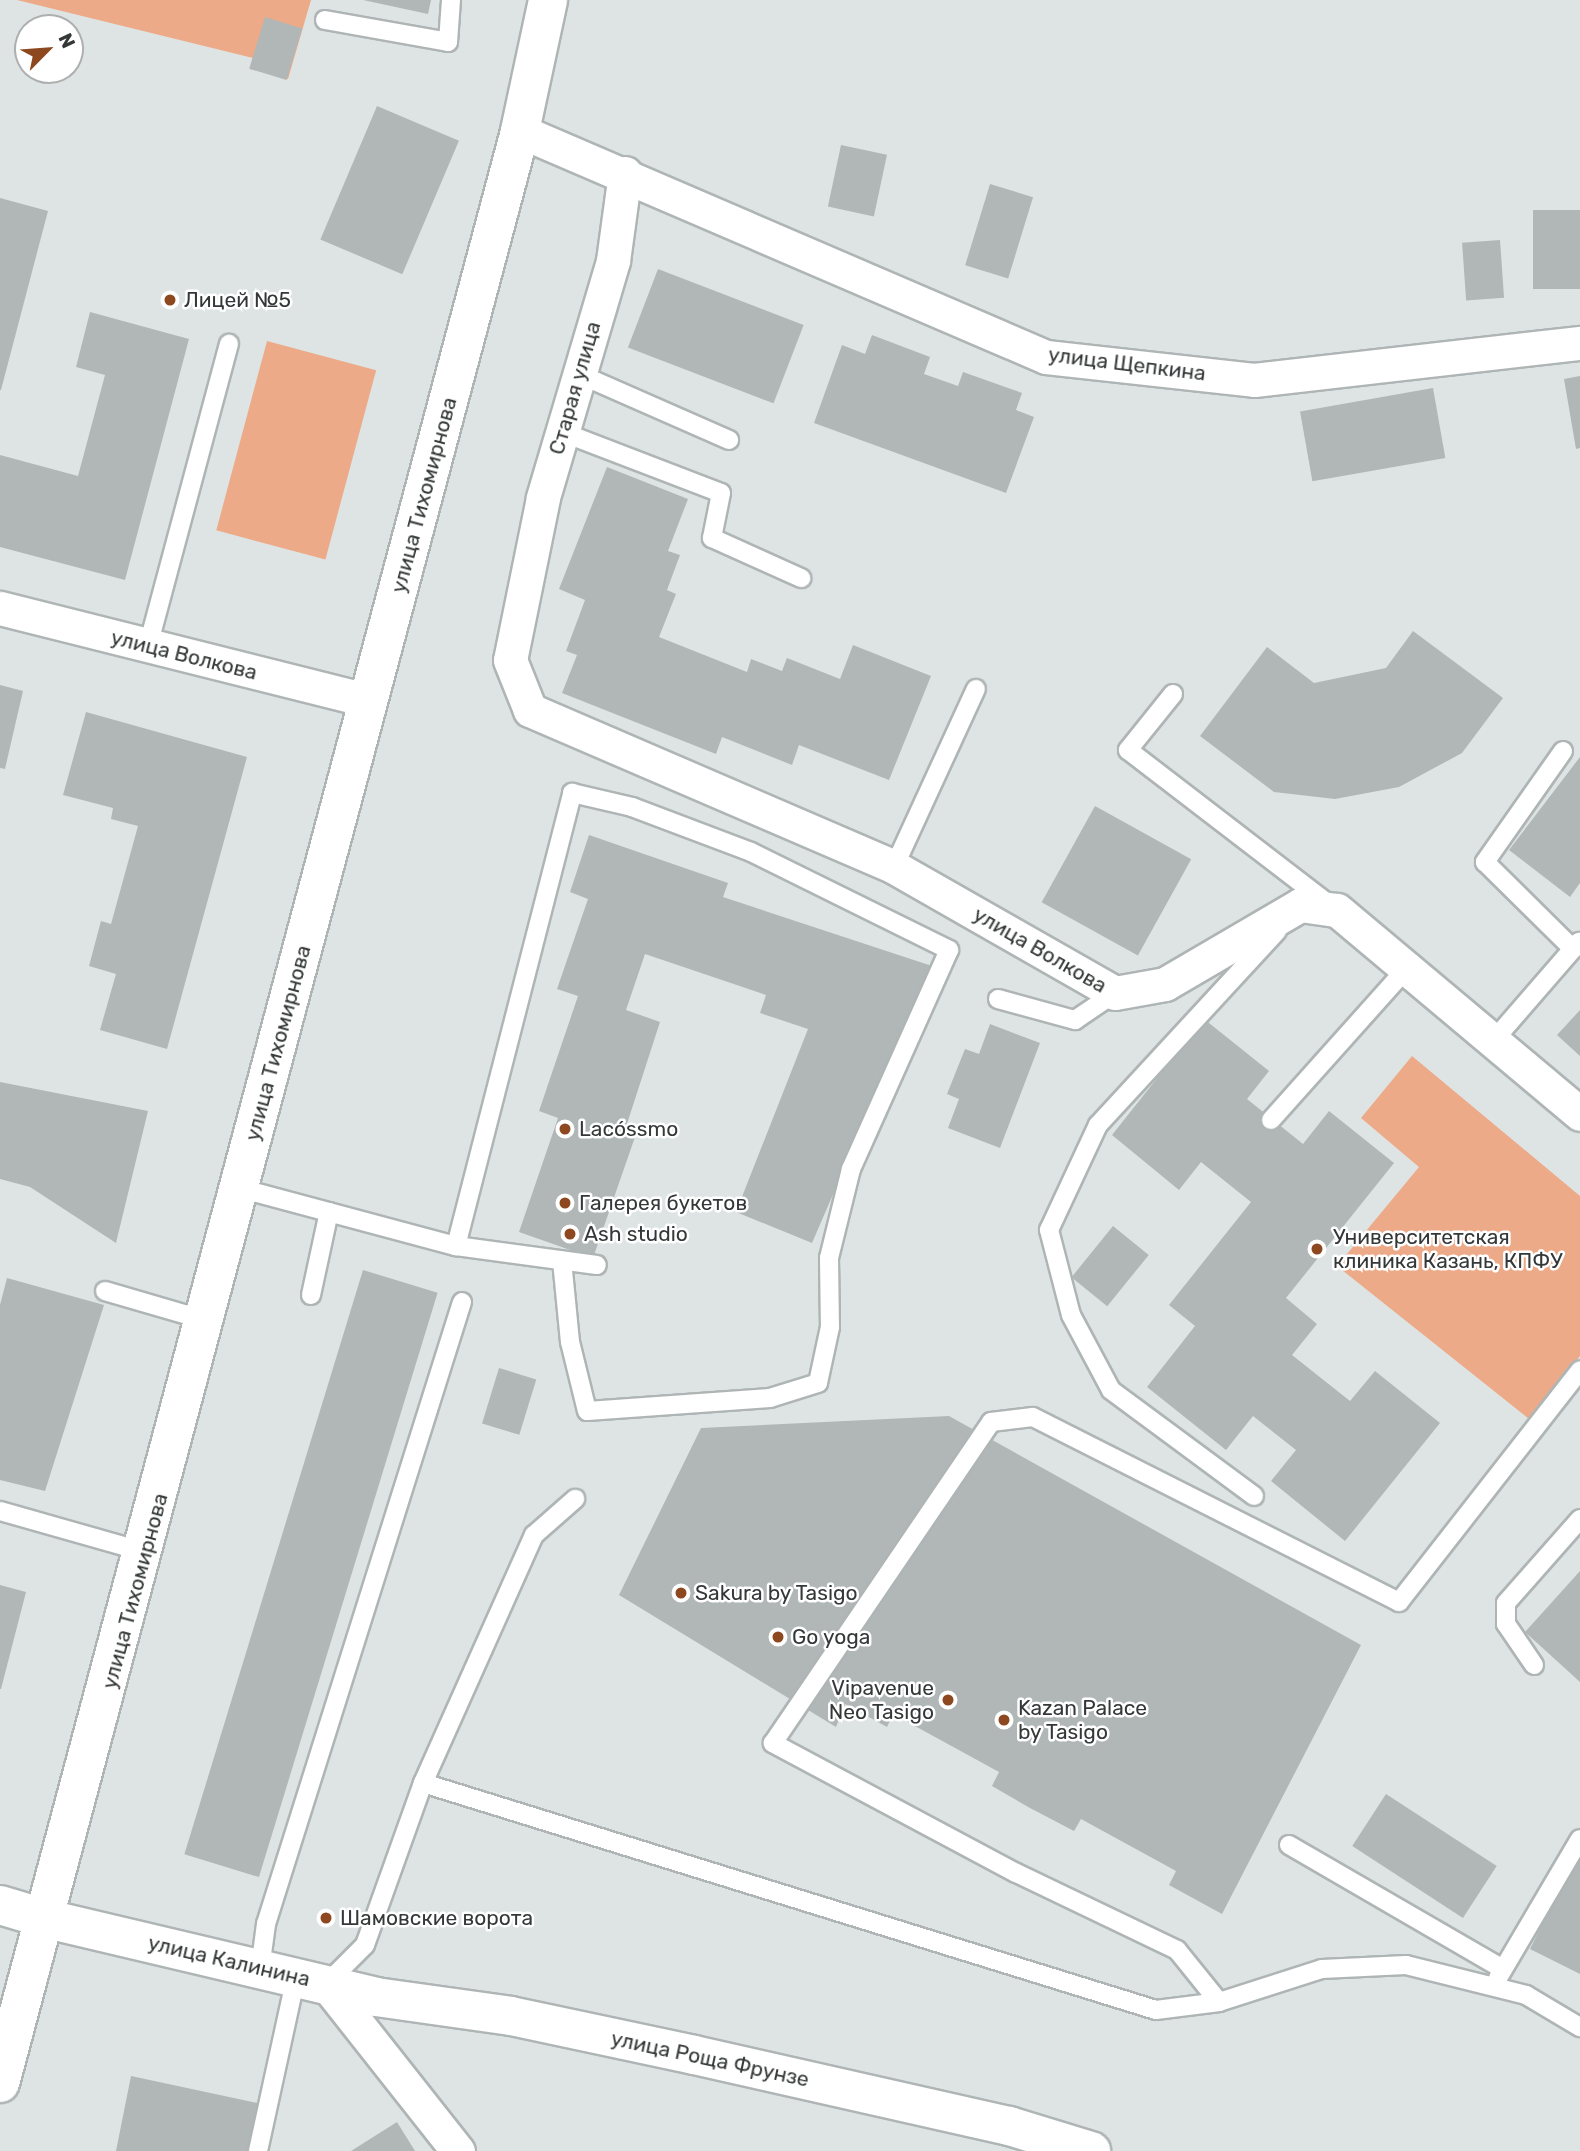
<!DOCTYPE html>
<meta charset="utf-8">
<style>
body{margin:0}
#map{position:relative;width:1580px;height:2151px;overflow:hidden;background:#dee4e4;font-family:Rubik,sans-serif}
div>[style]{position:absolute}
.green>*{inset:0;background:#edaa88;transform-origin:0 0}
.building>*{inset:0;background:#b1b7b7;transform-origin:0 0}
.roads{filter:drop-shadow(2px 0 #afb5b5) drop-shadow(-2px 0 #afb5b5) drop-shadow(0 2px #afb5b5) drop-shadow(0 -2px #afb5b5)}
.service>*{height:18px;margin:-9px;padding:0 9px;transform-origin:9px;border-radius:9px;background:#fff}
.minor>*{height:33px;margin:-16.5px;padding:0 16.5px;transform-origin:16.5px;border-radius:16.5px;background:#fff}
.tertiary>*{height:38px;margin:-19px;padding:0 19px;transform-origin:19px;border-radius:19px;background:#fff}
.secondary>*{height:38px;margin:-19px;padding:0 19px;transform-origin:19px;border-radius:19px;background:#fff}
.dots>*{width:19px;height:19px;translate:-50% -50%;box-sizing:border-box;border:4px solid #fff;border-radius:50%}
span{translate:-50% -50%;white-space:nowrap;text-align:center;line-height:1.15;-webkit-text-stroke:5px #fff;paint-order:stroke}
.poi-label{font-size:21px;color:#353838}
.left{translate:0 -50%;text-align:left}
.right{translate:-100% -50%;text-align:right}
.street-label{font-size:21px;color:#353838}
.north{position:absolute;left:14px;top:14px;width:70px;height:70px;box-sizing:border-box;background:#fff;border:2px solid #aeafaf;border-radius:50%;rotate:65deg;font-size:19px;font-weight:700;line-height:28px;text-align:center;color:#353838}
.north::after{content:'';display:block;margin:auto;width:24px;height:32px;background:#8d4820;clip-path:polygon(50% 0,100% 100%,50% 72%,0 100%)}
</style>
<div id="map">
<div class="green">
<i style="clip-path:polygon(17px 0,311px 0,288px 79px,250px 69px,253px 58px)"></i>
<i style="left:267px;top:341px;width:113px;height:196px;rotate:15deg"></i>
<i style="clip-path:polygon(1412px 1056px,1580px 1196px,1580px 1356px,1529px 1419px,1337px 1266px,1419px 1167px,1361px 1118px)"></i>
</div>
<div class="building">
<i style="clip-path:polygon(363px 0,431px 0,428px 14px)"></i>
<i style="left:265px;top:17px;width:39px;height:54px;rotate:17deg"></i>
<i style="left:377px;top:106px;width:89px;height:145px;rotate:23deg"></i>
<i style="left:841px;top:145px;width:47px;height:63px;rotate:12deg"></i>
<i style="left:990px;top:184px;width:45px;height:85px;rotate:17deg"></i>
<i style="clip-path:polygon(0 198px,48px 211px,1px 390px,0 390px)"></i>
<i style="left:1580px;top:210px;width:79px;height:47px;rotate:90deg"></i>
<i style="left:1500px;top:240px;width:58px;height:38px;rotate:86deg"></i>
<i style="left:658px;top:269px;width:156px;height:84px;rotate:21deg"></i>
<i style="clip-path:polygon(90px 312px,189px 339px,125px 580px,0 547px,0 455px,78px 476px,105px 375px,76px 367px)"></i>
<i style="clip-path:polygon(872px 335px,930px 357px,924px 374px,958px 386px,963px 372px,1022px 393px,1016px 410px,1034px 417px,1006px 493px,814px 423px,842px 345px,865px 354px)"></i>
<i style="clip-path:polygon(1580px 376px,1580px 448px,1576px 449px,1564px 379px)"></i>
<i style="left:1433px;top:388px;width:71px;height:135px;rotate:80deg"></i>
<i style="clip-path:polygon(607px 467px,688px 499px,668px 551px,680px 555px,667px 590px,676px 594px,659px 637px,747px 672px,751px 659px,782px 671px,787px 658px,840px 679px,853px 645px,931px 676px,889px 780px,799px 745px,792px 765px,722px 737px,716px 754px,562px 693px,577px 655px,566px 651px,585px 600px,559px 589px)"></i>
<i style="clip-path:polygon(1413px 631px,1503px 698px,1462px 753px,1399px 787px,1335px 799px,1274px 792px,1200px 736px,1267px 647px,1314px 683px,1386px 668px)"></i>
<i style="clip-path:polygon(0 685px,23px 691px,5px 769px,0 768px)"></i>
<i style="clip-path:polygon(86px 712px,247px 757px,167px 1049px,100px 1030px,116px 974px,89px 966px,101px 921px,111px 924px,138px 826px,111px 819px,113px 808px,63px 795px)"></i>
<i style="clip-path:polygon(1580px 757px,1580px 883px,1570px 897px,1509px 850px)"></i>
<i style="left:1095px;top:806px;width:110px;height:110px;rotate:29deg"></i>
<i style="clip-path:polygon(589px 835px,728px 883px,723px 897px,932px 966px,812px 1243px,736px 1212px,808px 1029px,760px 1013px,766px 995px,645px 954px,626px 1010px,660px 1022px,624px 1133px,635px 1137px,593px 1258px,519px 1232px,558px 1118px,539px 1111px,578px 996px,557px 989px,588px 899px,570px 892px)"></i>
<i style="clip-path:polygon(1580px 1010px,1580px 1056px,1557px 1035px)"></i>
<i style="clip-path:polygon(1204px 1019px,1269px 1071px,1247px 1099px,1303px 1144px,1329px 1111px,1394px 1163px,1286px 1298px,1317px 1324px,1292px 1355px,1350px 1401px,1375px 1371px,1440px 1423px,1345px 1541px,1271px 1481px,1296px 1450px,1253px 1416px,1226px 1450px,1147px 1387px,1195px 1326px,1169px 1305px,1251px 1202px,1201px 1162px,1179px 1190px,1112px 1135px)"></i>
<i style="clip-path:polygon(990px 1024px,1040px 1043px,1000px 1148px,948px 1128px,959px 1099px,947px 1094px,965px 1049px,979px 1054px)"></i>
<i style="clip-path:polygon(0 1082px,148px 1111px,116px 1243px,30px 1187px,0 1179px)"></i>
<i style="left:1113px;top:1226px;width:46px;height:66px;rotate:39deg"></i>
<i style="left:363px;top:1270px;width:78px;height:611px;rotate:17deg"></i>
<i style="clip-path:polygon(7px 1278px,104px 1305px,45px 1491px,0 1480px,0 1305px)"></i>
<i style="left:499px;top:1368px;width:39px;height:58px;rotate:17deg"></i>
<i style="clip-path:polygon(949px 1416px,1361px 1645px,1222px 1914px,1169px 1885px,1176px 1871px,1081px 1819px,1074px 1831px,1030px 1808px,992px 1786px,999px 1772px,893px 1714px,887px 1727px,845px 1704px,836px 1727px,619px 1595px,701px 1428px)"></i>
<i style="clip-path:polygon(1580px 1571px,1580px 1682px,1525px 1632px)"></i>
<i style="clip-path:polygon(0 1585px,26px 1592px,1px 1689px,0 1689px)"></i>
<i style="left:1386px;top:1794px;width:132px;height:62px;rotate:33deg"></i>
<i style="clip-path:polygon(1580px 1849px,1580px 1974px,1530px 1949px)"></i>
<i style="clip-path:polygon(131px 2076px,262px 2104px,252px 2151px,116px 2151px)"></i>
<i style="clip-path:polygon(397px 2122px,415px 2151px,351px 2151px)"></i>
</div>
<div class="roads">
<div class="service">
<i style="left:325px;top:20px;width:125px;rotate:10.1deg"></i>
<i style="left:448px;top:42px;width:42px;rotate:-85.9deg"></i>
<i style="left:579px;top:374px;width:164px;rotate:23.7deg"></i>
<i style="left:562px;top:432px;width:170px;rotate:21deg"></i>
<i style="left:721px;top:493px;width:46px;rotate:101.3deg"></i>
<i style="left:712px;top:538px;width:98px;rotate:24.2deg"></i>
<i style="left:148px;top:646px;width:313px;rotate:-75deg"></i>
<i style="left:1173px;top:694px;width:72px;rotate:128.8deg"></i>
<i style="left:1128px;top:750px;width:253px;rotate:37.5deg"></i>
<i style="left:1563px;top:751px;width:136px;rotate:125.1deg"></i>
<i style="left:1485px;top:862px;width:124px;rotate:44.7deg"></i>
<i style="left:894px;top:867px;width:196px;rotate:-65.3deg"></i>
<i style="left:998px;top:999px;width:80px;rotate:15.3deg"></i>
<i style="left:1075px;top:1020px;width:48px;rotate:-34deg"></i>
<i style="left:1494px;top:1040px;width:130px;rotate:-49.1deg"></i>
<i style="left:1271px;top:1120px;width:204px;rotate:-48.2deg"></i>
<i style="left:239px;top:1188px;width:225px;rotate:15deg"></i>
<i style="left:456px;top:1246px;width:468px;rotate:-75.6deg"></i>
<i style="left:572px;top:793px;width:62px;rotate:13.1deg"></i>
<i style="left:632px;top:807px;width:127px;rotate:20.7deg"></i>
<i style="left:751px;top:852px;width:221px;rotate:26.3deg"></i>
<i style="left:949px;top:950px;width:240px;rotate:114.1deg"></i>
<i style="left:851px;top:1169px;width:92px;rotate:103.9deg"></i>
<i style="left:829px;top:1258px;width:69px;rotate:89.2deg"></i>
<i style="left:830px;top:1327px;width:57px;rotate:102.1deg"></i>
<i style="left:818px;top:1383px;width:50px;rotate:162.6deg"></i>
<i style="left:770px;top:1398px;width:183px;rotate:175.9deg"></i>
<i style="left:587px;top:1411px;width:71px;rotate:-103.8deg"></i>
<i style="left:570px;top:1342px;width:82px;rotate:-95.6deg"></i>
<i style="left:456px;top:1246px;width:142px;rotate:7.7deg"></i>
<i style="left:105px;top:1291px;width:104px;rotate:16.2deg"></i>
<i style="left:311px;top:1295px;width:85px;rotate:-77.8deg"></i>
<i style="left:1254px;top:1496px;width:178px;rotate:-143.5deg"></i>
<i style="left:1111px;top:1390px;width:85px;rotate:-118.1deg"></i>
<i style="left:1071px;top:1315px;width:88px;rotate:-104.5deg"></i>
<i style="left:1049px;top:1230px;width:116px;rotate:-65deg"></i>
<i style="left:1098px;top:1125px;width:264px;rotate:-47.3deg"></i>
<i style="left:0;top:1511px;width:151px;rotate:15.8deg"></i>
<i style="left:1534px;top:1665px;width:50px;rotate:-124.3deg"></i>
<i style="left:1506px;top:1624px;width:21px;rotate:-90deg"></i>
<i style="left:1506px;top:1603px;width:112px;rotate:-48.6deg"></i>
<i style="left:423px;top:1783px;width:272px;rotate:-65.9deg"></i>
<i style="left:534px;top:1535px;width:55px;rotate:-41.3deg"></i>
<i style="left:1289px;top:1845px;width:247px;rotate:30.1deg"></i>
<i style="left:260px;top:1969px;width:45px;rotate:-82.4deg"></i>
<i style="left:266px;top:1924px;width:652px;rotate:-72.51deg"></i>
<i style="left:1498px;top:1978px;width:161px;rotate:-59.5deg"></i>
<i style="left:326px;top:1984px;width:55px;rotate:-45deg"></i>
<i style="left:365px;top:1945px;width:172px;rotate:-70.3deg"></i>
<i style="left:423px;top:1783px;width:767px;rotate:17.21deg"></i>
<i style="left:1156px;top:2010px;width:64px;rotate:-7.2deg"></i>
<i style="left:1219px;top:2002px;width:108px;rotate:-17.8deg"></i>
<i style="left:1322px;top:1969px;width:84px;rotate:-2.7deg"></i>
<i style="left:1406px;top:1965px;width:124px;rotate:14deg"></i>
<i style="left:1526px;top:1995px;width:63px;rotate:30.7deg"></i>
<i style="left:1219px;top:2002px;width:67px;rotate:-128.9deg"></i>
<i style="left:1177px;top:1950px;width:178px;rotate:-154.4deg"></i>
<i style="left:1016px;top:1873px;width:276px;rotate:-151.9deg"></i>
<i style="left:773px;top:1743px;width:388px;rotate:-55.8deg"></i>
<i style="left:991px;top:1422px;width:42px;rotate:-6.8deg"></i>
<i style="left:1033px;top:1417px;width:410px;rotate:26.8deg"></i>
<i style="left:1399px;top:1602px;width:294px;rotate:-52deg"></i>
<i style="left:258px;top:2151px;width:178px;rotate:-77.7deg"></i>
</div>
<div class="minor">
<i style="left:520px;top:131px;width:572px;rotate:23.25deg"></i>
<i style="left:1046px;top:357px;width:209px;rotate:6.3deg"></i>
<i style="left:1254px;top:380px;width:328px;rotate:-6.5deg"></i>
<i style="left:625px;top:173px;width:89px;rotate:97.8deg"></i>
<i style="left:613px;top:261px;width:247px;rotate:106.5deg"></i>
<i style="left:543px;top:498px;width:165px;rotate:101.5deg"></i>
<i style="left:510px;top:660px;width:54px;rotate:68.2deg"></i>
<i style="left:530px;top:710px;width:396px;rotate:23.3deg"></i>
<i style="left:894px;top:867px;width:254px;rotate:29.7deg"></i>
<i style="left:1115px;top:993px;width:51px;rotate:-10.2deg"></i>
<i style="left:1165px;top:984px;width:156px;rotate:-30.3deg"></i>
<i style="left:1300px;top:905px;width:37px;rotate:8deg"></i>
<i style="left:1337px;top:910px;width:317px;rotate:40deg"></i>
<i style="left:0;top:608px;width:381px;rotate:14.1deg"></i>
<i style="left:326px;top:1984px;width:213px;rotate:51.7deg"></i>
</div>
<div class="tertiary">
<i style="left:0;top:1905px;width:49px;rotate:16.6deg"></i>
</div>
<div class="secondary">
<i style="left:47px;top:1919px;width:338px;rotate:13.3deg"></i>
<i style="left:376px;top:1997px;width:136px;rotate:8deg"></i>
<i style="left:511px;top:2016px;width:187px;rotate:12deg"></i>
<i style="left:694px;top:2055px;width:323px;rotate:12.7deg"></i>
<i style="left:1009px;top:2126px;width:86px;rotate:17deg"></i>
<i style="left:0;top:2083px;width:2020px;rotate:-75.08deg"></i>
<i style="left:520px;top:131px;width:134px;rotate:-77.9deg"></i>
</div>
</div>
<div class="dots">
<i style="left:170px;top:300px;background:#8d4820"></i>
<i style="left:565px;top:1129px;background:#8d4820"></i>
<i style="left:565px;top:1203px;background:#8d4820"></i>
<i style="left:570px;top:1234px;background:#8d4820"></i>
<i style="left:1317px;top:1249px;background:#8d4820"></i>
<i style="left:681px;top:1593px;background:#8d4820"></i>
<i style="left:778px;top:1637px;background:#8d4820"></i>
<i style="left:948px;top:1700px;background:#8d4820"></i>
<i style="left:1004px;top:1720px;background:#8d4820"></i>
<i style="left:326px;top:1918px;background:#8d4820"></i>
</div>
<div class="poi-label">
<span class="left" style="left:184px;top:300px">Лицей №5</span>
<span class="left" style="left:579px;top:1129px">Lacóssmo</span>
<span class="left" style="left:579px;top:1203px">Галерея букетов</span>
<span class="left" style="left:584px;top:1234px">Ash studio</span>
<span class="left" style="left:1333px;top:1249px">Университетская<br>клиника Казань, КПФУ</span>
<span class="left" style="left:695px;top:1593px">Sakura by Tasigo</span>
<span class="left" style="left:792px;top:1637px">Go yoga</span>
<span class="right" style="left:934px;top:1700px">Vipavenue<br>Neo Tasigo</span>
<span class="left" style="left:1018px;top:1720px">Kazan Palace<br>by Tasigo</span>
<span class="left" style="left:340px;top:1918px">Шамовские ворота</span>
</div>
<div class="street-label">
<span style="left:1127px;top:364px;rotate:7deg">улица Щепкина</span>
<span style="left:575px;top:388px;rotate:-74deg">Старая улица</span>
<span style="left:424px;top:495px;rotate:-75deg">улица Тихомирнова</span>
<span style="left:184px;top:655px;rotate:14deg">улица Волкова</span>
<span style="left:1040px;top:950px;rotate:30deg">улица Волкова</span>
<span style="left:278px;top:1043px;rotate:-75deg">улица Тихомирнова</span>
<span style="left:135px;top:1591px;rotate:-75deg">улица Тихомирнова</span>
<span style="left:229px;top:1961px;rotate:13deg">улица Калинина</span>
<span style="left:710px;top:2059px;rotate:12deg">улица Роща Фрунзе</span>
</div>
<div class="north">N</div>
</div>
